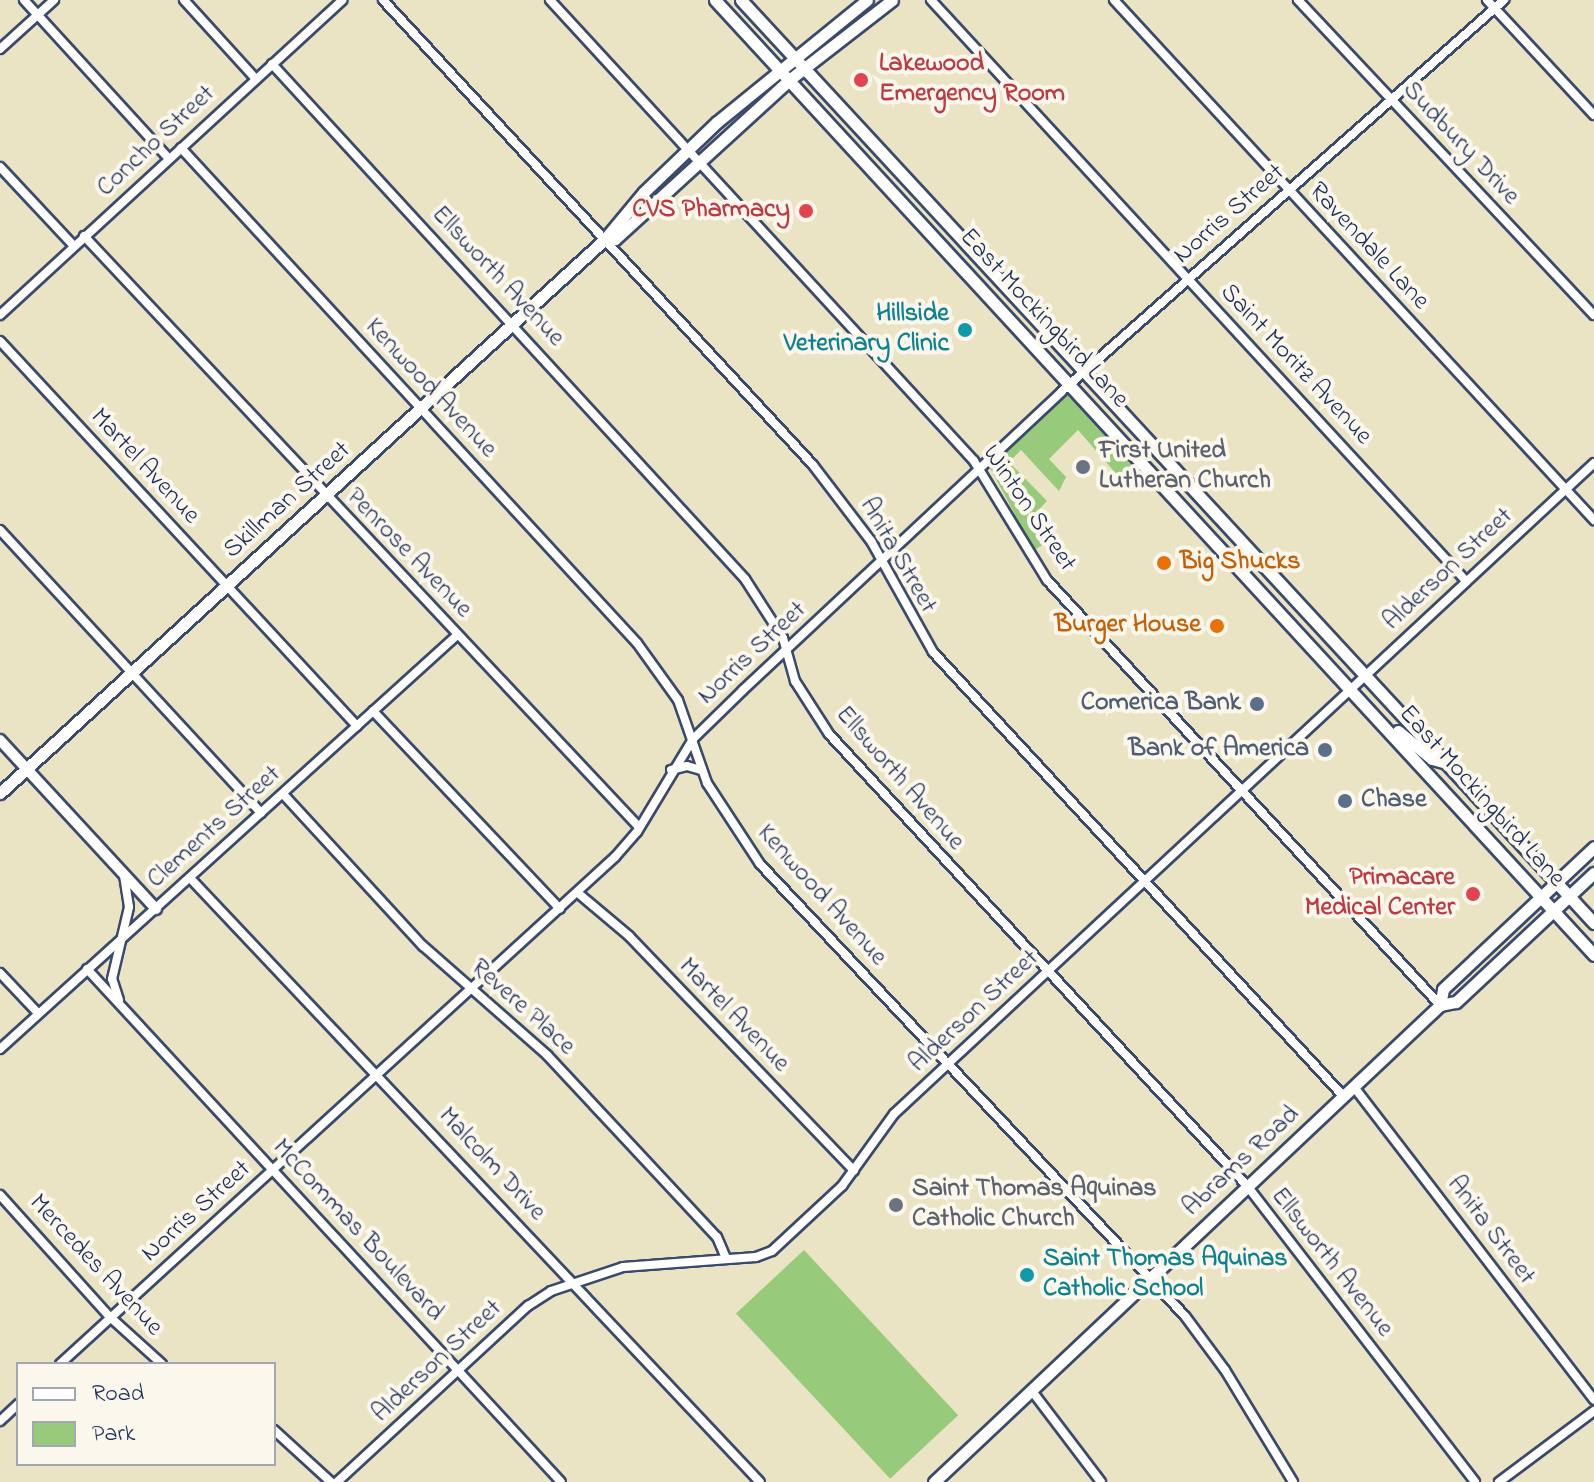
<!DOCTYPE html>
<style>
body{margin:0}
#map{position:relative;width:1594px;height:1482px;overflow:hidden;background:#ebe4c4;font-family:"Indie Flower",sans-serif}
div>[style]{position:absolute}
.green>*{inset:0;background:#97ca7a;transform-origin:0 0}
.roads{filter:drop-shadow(2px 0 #3a4a6d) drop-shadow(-2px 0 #3a4a6d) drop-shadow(0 2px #3a4a6d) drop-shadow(0 -2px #3a4a6d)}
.minor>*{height:8px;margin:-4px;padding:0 4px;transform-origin:4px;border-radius:4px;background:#fff}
.tertiary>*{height:10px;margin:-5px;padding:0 5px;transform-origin:5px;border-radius:5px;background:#fff}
.secondary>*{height:11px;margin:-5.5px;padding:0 5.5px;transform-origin:5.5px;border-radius:5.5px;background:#fff}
.dots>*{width:22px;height:22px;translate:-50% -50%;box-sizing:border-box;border:4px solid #fbf7ec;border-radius:50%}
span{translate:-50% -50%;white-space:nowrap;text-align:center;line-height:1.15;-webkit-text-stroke:8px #fbf7ec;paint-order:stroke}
.health-label{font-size:26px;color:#be3a42;font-weight:700}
.left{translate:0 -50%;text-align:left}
.right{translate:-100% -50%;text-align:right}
.street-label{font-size:26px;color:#1b2f5e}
.culture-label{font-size:26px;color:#0d838f;font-weight:700}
.worship-label{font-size:26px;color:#5b616d;font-weight:700}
.food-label{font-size:26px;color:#c56008;font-weight:700}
.service-label{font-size:26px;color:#4e5e75;font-weight:700}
.legend{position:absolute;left:16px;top:1362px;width:260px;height:104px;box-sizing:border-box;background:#fbf7ec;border:2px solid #a1a7b3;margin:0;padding:10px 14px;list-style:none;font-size:24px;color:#1b2f5e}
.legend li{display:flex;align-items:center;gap:16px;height:40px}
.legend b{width:40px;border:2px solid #a1a7b3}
</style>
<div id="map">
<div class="green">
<i style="clip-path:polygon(1068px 394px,1132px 464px,1119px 477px,1078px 430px,1049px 459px,1066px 477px,1059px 491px,1021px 450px,1009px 462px,1047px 501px,1029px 520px,1042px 534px,1043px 545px,1034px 550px,989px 466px)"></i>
<i style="left:804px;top:1250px;width:226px;height:93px;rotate:47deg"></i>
</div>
<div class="roads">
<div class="minor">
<i style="left:24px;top:0;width:215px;rotate:47.6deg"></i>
<i style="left:184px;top:0;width:105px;rotate:47.7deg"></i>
<i style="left:383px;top:0;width:633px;rotate:47.24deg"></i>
<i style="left:813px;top:465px;width:96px;rotate:52.7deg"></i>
<i style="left:871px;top:541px;width:127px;rotate:60.8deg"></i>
<i style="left:933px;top:652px;width:606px;rotate:47.27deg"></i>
<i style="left:550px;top:0;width:626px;rotate:47.39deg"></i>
<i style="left:974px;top:461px;width:140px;rotate:58.5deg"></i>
<i style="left:1047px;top:580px;width:579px;rotate:47.24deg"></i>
<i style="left:931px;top:0;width:790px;rotate:47.36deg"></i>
<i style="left:1114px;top:0;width:708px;rotate:47.29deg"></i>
<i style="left:1298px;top:0;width:432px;rotate:46.8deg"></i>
<i style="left:1487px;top:0;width:157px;rotate:47.1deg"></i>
<i style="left:0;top:49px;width:73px;rotate:-42.2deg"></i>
<i style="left:272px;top:64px;width:699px;rotate:47.43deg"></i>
<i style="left:745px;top:579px;width:70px;rotate:57.2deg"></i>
<i style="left:783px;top:638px;width:45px;rotate:74.4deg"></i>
<i style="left:795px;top:681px;width:63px;rotate:57.3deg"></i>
<i style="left:829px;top:734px;width:617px;rotate:47.23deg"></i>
<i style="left:1248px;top:1187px;width:372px;rotate:52.4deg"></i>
<i style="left:181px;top:148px;width:673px;rotate:47.35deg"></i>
<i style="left:637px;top:643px;width:70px;rotate:54.3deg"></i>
<i style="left:678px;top:700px;width:88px;rotate:70.7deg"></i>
<i style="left:707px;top:783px;width:97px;rotate:56.8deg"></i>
<i style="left:760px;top:864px;width:620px;rotate:46.76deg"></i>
<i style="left:1185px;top:1316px;width:67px;rotate:53.5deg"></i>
<i style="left:1225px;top:1370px;width:131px;rotate:58.7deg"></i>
<i style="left:0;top:167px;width:108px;rotate:46.9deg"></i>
<i style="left:84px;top:236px;width:811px;rotate:46.8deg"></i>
<i style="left:0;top:315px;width:465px;rotate:-42.6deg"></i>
<i style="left:0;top:341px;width:525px;rotate:47.16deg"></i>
<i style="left:0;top:530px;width:385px;rotate:47.3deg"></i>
<i style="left:373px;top:711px;width:272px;rotate:46.6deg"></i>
<i style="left:671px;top:770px;width:16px;rotate:-14deg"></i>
<i style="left:687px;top:766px;width:15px;rotate:16deg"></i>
<i style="left:283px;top:794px;width:207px;rotate:47.4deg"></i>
<i style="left:423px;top:946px;width:165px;rotate:41.3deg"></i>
<i style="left:547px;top:1055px;width:249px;rotate:47deg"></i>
<i style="left:717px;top:1237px;width:23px;rotate:67deg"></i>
<i style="left:190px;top:878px;width:830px;rotate:46.66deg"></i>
<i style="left:578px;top:893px;width:67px;rotate:40.1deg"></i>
<i style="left:629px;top:936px;width:325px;rotate:46.2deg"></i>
<i style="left:87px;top:969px;width:698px;rotate:47.26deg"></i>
<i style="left:0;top:973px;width:55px;rotate:46.5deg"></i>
<i style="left:119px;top:1000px;width:22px;rotate:-108deg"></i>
<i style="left:112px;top:979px;width:74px;rotate:-76.7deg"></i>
<i style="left:129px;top:907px;width:33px;rotate:-99deg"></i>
<i style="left:0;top:1049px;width:614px;rotate:-42.16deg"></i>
<i style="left:1354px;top:1087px;width:394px;rotate:52.5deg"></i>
<i style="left:0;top:1195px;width:164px;rotate:48deg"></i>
<i style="left:110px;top:1317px;width:70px;rotate:42.1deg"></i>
<i style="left:60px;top:1364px;width:752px;rotate:-42.41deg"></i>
<i style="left:615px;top:857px;width:33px;rotate:-49deg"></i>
<i style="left:637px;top:832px;width:109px;rotate:-58.9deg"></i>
<i style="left:693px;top:739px;width:70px;rotate:-44.4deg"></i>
<i style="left:743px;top:690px;width:436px;rotate:-43.1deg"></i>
<i style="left:1061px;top:392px;width:592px;rotate:-41.5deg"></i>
<i style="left:1032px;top:1391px;width:114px;rotate:52.8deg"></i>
<i style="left:0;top:1421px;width:25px;rotate:-43deg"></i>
<i style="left:274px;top:1430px;width:77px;rotate:42.4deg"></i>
<i style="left:337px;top:1482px;width:260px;rotate:-42.7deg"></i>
<i style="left:528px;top:1306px;width:27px;rotate:-33deg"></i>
<i style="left:551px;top:1291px;width:76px;rotate:-18.4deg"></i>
<i style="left:623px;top:1267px;width:133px;rotate:-4.3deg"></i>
<i style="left:756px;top:1257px;width:17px;rotate:-21deg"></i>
<i style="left:772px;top:1251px;width:96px;rotate:-42.9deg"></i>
<i style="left:842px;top:1186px;width:89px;rotate:-54.2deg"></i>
<i style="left:894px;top:1114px;width:956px;rotate:-42.92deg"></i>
<i style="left:1499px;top:1482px;width:119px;rotate:-36.8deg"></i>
</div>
<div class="tertiary">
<i style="left:0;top:740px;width:230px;rotate:47.3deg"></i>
</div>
<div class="secondary">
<i style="left:715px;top:0;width:1298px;rotate:47.37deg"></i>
<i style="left:741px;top:0;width:1257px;rotate:47.26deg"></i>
<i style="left:604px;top:240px;width:11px;rotate:-5deg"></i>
<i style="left:615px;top:239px;width:236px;rotate:-42.4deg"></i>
<i style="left:789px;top:80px;width:130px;rotate:-37.8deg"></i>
<i style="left:1398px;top:731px;width:44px;rotate:39.5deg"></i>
<i style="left:1432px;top:759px;width:16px;rotate:15deg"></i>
<i style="left:0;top:793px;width:819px;rotate:-42.48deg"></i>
<i style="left:604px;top:240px;width:62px;rotate:-50.2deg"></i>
<i style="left:644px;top:192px;width:101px;rotate:-43.8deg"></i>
<i style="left:717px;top:122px;width:193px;rotate:-39.1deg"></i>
<i style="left:1440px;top:1005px;width:16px;rotate:-79deg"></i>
<i style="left:1443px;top:989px;width:207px;rotate:-43.2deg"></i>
<i style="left:934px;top:1482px;width:695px;rotate:-43.31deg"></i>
<i style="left:1440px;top:1005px;width:16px;rotate:-11deg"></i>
<i style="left:1456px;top:1002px;width:189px;rotate:-43.1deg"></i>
</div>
</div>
<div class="dots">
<i style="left:861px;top:80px;background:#e0444e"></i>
<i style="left:806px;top:211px;background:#e0444e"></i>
<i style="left:965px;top:330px;background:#0f9aa8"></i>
<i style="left:1083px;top:467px;background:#6b7280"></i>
<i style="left:1164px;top:563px;background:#e8710a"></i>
<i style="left:1217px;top:626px;background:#e8710a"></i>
<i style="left:1257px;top:704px;background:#5c6f8a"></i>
<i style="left:1325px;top:750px;background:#5c6f8a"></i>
<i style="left:1345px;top:801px;background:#5c6f8a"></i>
<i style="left:1473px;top:894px;background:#e0444e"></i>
<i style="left:896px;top:1205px;background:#6b7280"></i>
<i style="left:1027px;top:1275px;background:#0f9aa8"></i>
</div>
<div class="health-label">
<span class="left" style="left:879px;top:80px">Lakewood<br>Emergency Room</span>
<span class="right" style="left:790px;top:211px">CVS Pharmacy</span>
<span class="right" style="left:1455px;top:894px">Primacare<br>Medical Center</span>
</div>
<div class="street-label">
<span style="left:157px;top:142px;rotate:-43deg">Concho Street</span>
<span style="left:1460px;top:144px;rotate:47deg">Sudbury Drive</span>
<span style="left:1230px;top:215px;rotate:-41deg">Norris Street</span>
<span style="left:1368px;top:247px;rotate:47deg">Ravendale Lane</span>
<span style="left:497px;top:277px;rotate:47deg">Ellsworth Avenue</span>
<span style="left:1043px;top:319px;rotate:47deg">East Mockingbird Lane</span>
<span style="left:1295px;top:365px;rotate:47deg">Saint Moritz Avenue</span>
<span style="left:430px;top:389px;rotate:47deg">Kenwood Avenue</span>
<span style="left:144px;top:467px;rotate:47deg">Martel Avenue</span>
<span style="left:288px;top:501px;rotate:-42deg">Skillman Street</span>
<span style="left:1028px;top:509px;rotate:56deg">Winton Street</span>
<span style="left:408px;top:554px;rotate:46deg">Penrose Avenue</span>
<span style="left:897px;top:556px;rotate:60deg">Anita Street</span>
<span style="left:1449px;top:570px;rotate:-43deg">Alderson Street</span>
<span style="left:753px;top:654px;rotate:-43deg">Norris Street</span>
<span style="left:899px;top:779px;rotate:49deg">Ellsworth Avenue</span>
<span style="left:1481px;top:797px;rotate:48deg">East Mockingbird Lane</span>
<span style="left:215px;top:828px;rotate:-42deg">Clements Street</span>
<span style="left:821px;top:896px;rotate:48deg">Kenwood Avenue</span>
<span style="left:522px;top:1008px;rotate:42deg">Revere Place</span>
<span style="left:975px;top:1012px;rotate:-43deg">Alderson Street</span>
<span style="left:733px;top:1016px;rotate:46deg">Martel Avenue</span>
<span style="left:1242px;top:1162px;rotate:-43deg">Abrams Road</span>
<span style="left:491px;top:1165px;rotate:47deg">Malcolm Drive</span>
<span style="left:197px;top:1212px;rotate:-42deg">Norris Street</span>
<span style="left:357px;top:1231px;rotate:47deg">McCommas Boulevard</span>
<span style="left:1490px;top:1231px;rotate:53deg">Anita Street</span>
<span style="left:1331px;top:1263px;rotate:52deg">Ellsworth Avenue</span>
<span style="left:95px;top:1266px;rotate:47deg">Mercedes Avenue</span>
<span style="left:438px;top:1362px;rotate:-43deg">Alderson Street</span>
</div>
<div class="culture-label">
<span class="right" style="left:949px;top:330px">Hillside<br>Veterinary Clinic</span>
<span class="left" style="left:1043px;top:1275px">Saint Thomas Aquinas<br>Catholic School</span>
</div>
<div class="worship-label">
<span class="left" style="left:1099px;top:467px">First United<br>Lutheran Church</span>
<span class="left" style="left:912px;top:1205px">Saint Thomas Aquinas<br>Catholic Church</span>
</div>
<div class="food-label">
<span class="left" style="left:1180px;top:563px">Big Shucks</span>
<span class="right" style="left:1201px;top:626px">Burger House</span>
</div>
<div class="service-label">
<span class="right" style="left:1241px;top:704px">Comerica Bank</span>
<span class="right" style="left:1309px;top:750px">Bank of America</span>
<span class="left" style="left:1361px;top:801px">Chase</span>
</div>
<ul class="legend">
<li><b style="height:10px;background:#fff"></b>Road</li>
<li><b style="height:22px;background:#97ca7a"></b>Park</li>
</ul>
</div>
